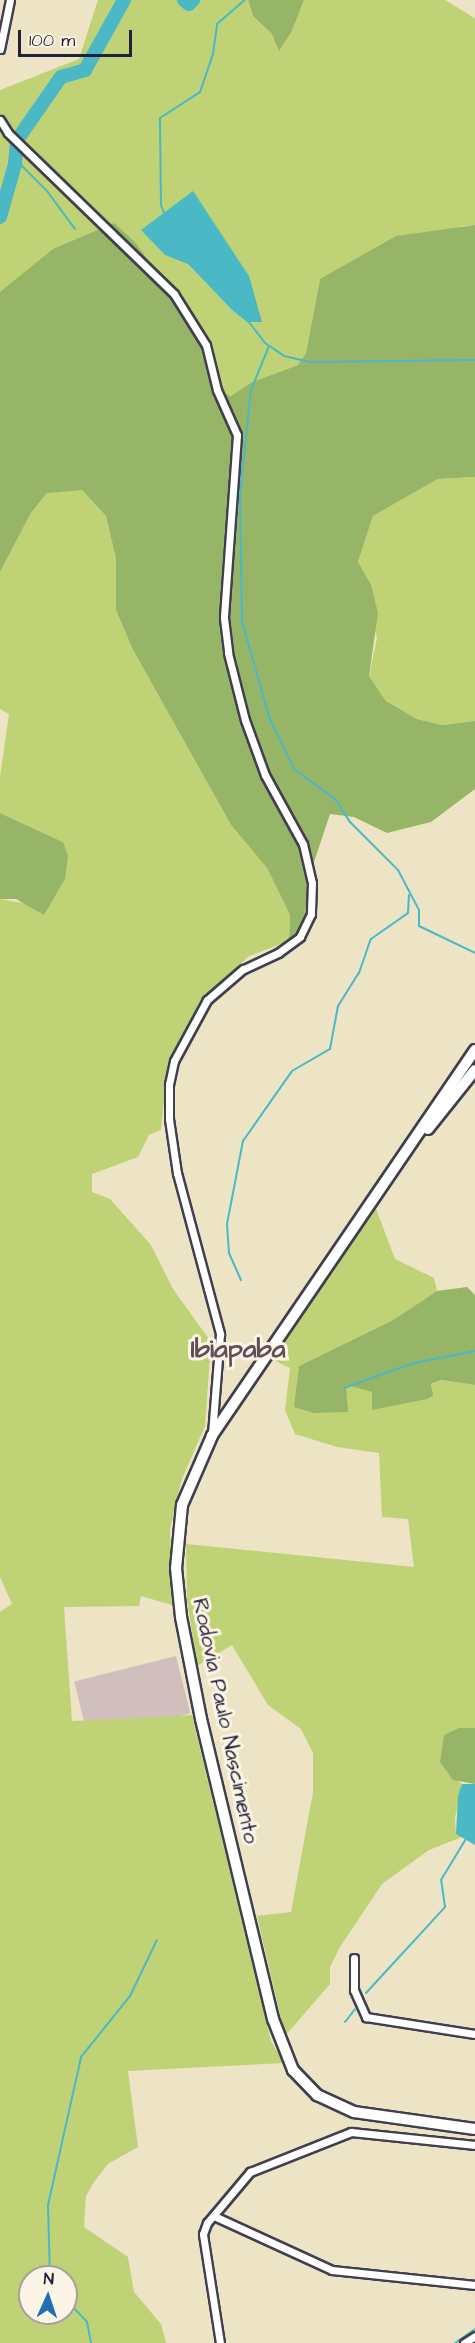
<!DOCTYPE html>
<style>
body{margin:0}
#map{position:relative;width:475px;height:2343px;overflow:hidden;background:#ece4c4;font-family:"Architects Daughter",sans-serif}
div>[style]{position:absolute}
.industrial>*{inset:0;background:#d1bfbd;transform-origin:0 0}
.green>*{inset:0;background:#bfd376}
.forest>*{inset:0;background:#97b567}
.water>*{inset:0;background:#4bb8c5}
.stream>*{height:2px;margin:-1px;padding:0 1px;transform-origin:1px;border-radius:1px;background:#4bb8c5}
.river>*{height:14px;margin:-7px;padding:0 7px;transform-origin:7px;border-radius:7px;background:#4bb8c5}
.roads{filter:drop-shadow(2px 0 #403f50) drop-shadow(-2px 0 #403f50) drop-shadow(0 2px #403f50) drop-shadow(0 -2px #403f50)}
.minor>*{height:7px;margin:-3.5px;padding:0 3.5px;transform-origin:3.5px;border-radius:3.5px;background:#fff}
.primary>*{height:10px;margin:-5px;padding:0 5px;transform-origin:5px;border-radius:5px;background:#fff}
span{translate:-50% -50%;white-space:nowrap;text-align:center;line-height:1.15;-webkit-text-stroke:6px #fcf5e5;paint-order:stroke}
.street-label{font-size:21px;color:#22223b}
.district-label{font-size:27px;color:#634d56;font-weight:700}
.north{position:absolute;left:18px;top:2265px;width:60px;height:60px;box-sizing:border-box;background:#fcf5e5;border:2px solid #a5a1a1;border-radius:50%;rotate:3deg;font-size:16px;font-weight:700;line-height:24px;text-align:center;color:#22223b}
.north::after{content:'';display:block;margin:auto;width:21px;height:27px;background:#1f6fb2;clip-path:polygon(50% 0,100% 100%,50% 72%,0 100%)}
.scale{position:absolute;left:18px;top:30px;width:114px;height:27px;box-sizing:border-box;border:3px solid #22223b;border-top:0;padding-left:8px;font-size:18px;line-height:21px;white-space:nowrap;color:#22223b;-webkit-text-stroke:4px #fcf5e5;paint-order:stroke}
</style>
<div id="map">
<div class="industrial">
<i style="left:176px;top:1656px;width:59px;height:105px;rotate:76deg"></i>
</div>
<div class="green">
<i style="clip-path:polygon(evenodd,98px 0,248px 0,253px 16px,272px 34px,292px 31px,304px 0,445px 0,468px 14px,475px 19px,475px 225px,463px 226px,320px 279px,306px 353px,298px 365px,252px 382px,232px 396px,214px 388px,114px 223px,0 292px,0 90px,79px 59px,98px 0,188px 264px,261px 322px,247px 322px,232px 310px,188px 264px)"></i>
<i style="clip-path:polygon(475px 477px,475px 721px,442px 725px,417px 719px,386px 701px,369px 676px,377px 638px,358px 562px,373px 516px,438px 479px)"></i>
<i style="clip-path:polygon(evenodd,58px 490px,82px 490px,106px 516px,116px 559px,116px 610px,132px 648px,231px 825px,267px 868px,290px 915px,289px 941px,249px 956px,199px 1003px,168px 1062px,161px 1130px,149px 1135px,138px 1157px,92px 1174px,92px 1192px,110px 1199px,151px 1245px,173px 1289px,211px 1342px,205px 1426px,182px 1479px,170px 1529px,172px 1605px,141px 1596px,139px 1606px,64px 1607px,72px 1721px,192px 1715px,271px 2041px,284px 2063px,128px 2071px,138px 2147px,108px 2164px,94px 2182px,86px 2196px,84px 2227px,128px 2257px,134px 2292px,161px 2324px,166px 2343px,0 2343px,0 1612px,12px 1604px,0 1577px,0 899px,28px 904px,63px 842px,0 813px,0 777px,9px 714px,0 709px,0 572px,31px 513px,47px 493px,58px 490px,30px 2277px,66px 2277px,66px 2313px,30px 2313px,30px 2277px)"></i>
<i style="clip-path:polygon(375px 1206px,395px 1259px,434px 1278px,437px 1291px,393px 1320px,299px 1366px,297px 1384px,346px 1396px,346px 1385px,372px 1392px,372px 1410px,442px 1380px,475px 1385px,475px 1728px,459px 1728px,449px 1773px,462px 1784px,455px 1818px,456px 1834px,462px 1837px,429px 1850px,382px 1884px,340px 1947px,330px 1967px,330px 1984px,285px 2036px,257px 1916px,291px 1912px,313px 1792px,313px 1753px,301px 1729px,268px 1705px,232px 1645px,197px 1666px,187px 1599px,186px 1544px,414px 1567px,408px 1519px,382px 1517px,379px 1453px,337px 1447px,295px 1434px,285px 1410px,290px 1368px,271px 1359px)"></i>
</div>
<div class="forest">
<i style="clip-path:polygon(248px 0,304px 0,292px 31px,279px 51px,272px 34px,253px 16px)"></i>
<i style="clip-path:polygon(114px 223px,135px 242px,200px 334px,214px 388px,231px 396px,252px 382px,298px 365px,306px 353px,320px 279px,396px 236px,475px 225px,475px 477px,438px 479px,373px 516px,358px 562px,371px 585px,378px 613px,369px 676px,386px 701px,417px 719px,442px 725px,475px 721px,475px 789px,431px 822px,387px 833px,354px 817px,330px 814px,314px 862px,303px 927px,289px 941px,290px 915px,267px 868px,231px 825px,132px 648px,116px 610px,116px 559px,106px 516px,82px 490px,47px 493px,31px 513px,0 572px,0 292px,53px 249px)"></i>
<i style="clip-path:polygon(0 813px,63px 842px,68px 856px,65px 879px,44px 915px,16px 899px,0 899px)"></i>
<i style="clip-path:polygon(467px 1287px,475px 1295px,475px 1385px,442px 1380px,431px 1384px,433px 1396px,427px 1399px,372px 1410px,372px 1392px,346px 1385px,348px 1412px,313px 1413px,294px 1407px,299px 1366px,393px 1320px,437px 1291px)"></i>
<i style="clip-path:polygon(459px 1728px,475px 1728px,475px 1784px,453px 1780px,440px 1762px,444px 1735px)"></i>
</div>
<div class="water">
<i style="clip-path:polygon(193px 191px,249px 276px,262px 322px,247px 322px,232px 310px,188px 264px,165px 255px,141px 230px)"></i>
<i style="clip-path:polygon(462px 1784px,475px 1784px,475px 1845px,456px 1834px,458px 1796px)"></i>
</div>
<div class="stream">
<i style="left:16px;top:160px;width:44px;rotate:45deg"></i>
<i style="left:47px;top:191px;width:47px;rotate:53.6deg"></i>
<i style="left:165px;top:215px;width:11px;rotate:-112deg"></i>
<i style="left:161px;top:205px;width:87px;rotate:-90.7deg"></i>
<i style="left:160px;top:118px;width:48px;rotate:-33deg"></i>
<i style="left:200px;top:92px;width:40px;rotate:-71.1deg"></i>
<i style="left:213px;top:54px;width:30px;rotate:-82deg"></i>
<i style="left:217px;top:24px;width:37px;rotate:-41deg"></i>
<i style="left:248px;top:321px;width:28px;rotate:52deg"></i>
<i style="left:265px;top:343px;width:23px;rotate:34deg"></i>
<i style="left:284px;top:356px;width:28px;rotate:13deg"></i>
<i style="left:311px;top:362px;width:164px;rotate:-0.7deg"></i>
<i style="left:269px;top:346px;width:48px;rotate:112.2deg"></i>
<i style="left:251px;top:390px;width:105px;rotate:96deg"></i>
<i style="left:240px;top:494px;width:127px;rotate:89.1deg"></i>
<i style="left:242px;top:621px;width:100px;rotate:74.3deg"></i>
<i style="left:269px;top:717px;width:58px;rotate:64.3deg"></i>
<i style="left:294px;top:769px;width:51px;rotate:36.2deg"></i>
<i style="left:335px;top:799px;width:27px;rotate:57deg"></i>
<i style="left:350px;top:822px;width:68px;rotate:45deg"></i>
<i style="left:398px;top:870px;width:45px;rotate:62.3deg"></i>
<i style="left:419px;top:910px;width:16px;rotate:90deg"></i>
<i style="left:419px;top:926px;width:62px;rotate:25.7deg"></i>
<i style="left:241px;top:1280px;width:30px;rotate:-114deg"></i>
<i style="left:229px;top:1253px;width:29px;rotate:-94deg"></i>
<i style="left:227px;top:1224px;width:85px;rotate:-79.1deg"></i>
<i style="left:243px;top:1141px;width:85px;rotate:-55deg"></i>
<i style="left:292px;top:1071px;width:44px;rotate:-30.1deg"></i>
<i style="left:330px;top:1049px;width:44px;rotate:-79.5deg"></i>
<i style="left:338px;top:1006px;width:39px;rotate:-58deg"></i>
<i style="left:359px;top:973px;width:36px;rotate:-71deg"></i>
<i style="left:371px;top:939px;width:45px;rotate:-35.1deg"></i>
<i style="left:408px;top:913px;width:18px;rotate:-87deg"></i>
<i style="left:344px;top:1388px;width:74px;rotate:-19.7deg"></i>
<i style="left:414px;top:1363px;width:62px;rotate:-11.1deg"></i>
<i style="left:366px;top:1993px;width:117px;rotate:-47.4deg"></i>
<i style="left:445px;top:1907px;width:27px;rotate:-98deg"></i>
<i style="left:441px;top:1880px;width:50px;rotate:-58.8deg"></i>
<i style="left:345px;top:2022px;width:16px;rotate:-52deg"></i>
<i style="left:50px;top:2277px;width:72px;rotate:-91.6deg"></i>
<i style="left:48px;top:2205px;width:152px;rotate:-77.4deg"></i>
<i style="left:81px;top:2057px;width:78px;rotate:-51.2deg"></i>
<i style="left:130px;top:1996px;width:62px;rotate:-64.3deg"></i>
<i style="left:66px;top:2300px;width:30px;rotate:46deg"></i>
<i style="left:87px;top:2322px;width:21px;rotate:79deg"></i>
<i style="left:455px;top:2343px;width:24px;rotate:-35deg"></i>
</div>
<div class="river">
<i style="left:184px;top:0;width:6px;rotate:39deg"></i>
<i style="left:189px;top:4px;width:6px;rotate:-45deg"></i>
<i style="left:0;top:217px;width:55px;rotate:-74.2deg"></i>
<i style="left:15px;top:164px;width:24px;rotate:-85deg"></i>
<i style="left:17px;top:140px;width:77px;rotate:-55.1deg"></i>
<i style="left:61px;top:77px;width:25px;rotate:-16deg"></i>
<i style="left:85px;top:70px;width:80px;rotate:-60.9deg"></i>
</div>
<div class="roads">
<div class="minor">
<i style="left:0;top:49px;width:50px;rotate:-78.5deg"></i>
<i style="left:0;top:120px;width:15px;rotate:58deg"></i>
<i style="left:8px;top:133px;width:231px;rotate:44.1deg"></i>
<i style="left:174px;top:294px;width:60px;rotate:57.9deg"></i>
<i style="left:206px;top:345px;width:46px;rotate:76.3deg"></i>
<i style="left:217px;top:390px;width:49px;rotate:66deg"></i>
<i style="left:237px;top:435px;width:183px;rotate:94.1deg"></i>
<i style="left:224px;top:618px;width:35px;rotate:83deg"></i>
<i style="left:228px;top:653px;width:69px;rotate:75.8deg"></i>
<i style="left:245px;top:720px;width:59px;rotate:70deg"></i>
<i style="left:265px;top:775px;width:79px;rotate:61.2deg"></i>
<i style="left:303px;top:844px;width:40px;rotate:77deg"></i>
<i style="left:312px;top:883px;width:31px;rotate:92deg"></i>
<i style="left:311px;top:914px;width:25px;rotate:116deg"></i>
<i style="left:300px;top:937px;width:27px;rotate:144deg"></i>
<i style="left:278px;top:953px;width:38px;rotate:155deg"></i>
<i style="left:243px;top:969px;width:48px;rotate:139.3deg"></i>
<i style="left:207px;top:1000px;width:69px;rotate:118.4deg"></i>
<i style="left:174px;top:1061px;width:24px;rotate:102deg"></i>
<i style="left:169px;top:1084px;width:35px;rotate:90deg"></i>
<i style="left:169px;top:1119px;width:55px;rotate:81.6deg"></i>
<i style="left:177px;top:1173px;width:167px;rotate:75deg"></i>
<i style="left:220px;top:1334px;width:99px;rotate:94.6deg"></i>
<i style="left:354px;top:1958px;width:32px;rotate:90deg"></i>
<i style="left:354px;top:1990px;width:30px;rotate:66deg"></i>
<i style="left:366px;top:2017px;width:110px;rotate:8.9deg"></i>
<i style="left:214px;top:2216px;width:130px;rotate:24.6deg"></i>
<i style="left:332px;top:2270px;width:144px;rotate:6deg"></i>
<i style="left:220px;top:2343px;width:110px;rotate:-98.9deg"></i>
<i style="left:203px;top:2234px;width:12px;rotate:-70deg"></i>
<i style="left:207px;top:2223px;width:67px;rotate:-49.9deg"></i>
<i style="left:250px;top:2172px;width:109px;rotate:-21.6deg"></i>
<i style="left:351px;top:2132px;width:125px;rotate:6deg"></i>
<i style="left:464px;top:2343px;width:13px;rotate:-32deg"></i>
</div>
<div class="primary">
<i style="left:475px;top:1050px;width:467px;rotate:124.3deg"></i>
<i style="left:212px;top:1436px;width:75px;rotate:113.5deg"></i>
<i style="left:182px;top:1505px;width:63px;rotate:95.4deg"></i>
<i style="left:176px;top:1568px;width:49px;rotate:84.2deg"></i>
<i style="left:181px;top:1617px;width:104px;rotate:78.9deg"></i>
<i style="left:201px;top:1719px;width:309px;rotate:76.5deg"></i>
<i style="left:273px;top:2019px;width:55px;rotate:68.6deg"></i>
<i style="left:293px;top:2070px;width:35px;rotate:46deg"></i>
<i style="left:317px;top:2095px;width:41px;rotate:24.7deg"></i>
<i style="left:354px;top:2112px;width:122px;rotate:8deg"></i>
<i style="left:428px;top:1129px;width:75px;rotate:-51.5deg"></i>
</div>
</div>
<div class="street-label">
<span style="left:225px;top:1721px;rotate:78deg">Rodovia Paulo Nascimento</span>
</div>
<div class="district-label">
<span style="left:238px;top:1350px">Ibiapaba</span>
</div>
<div class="north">N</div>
<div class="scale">100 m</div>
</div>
